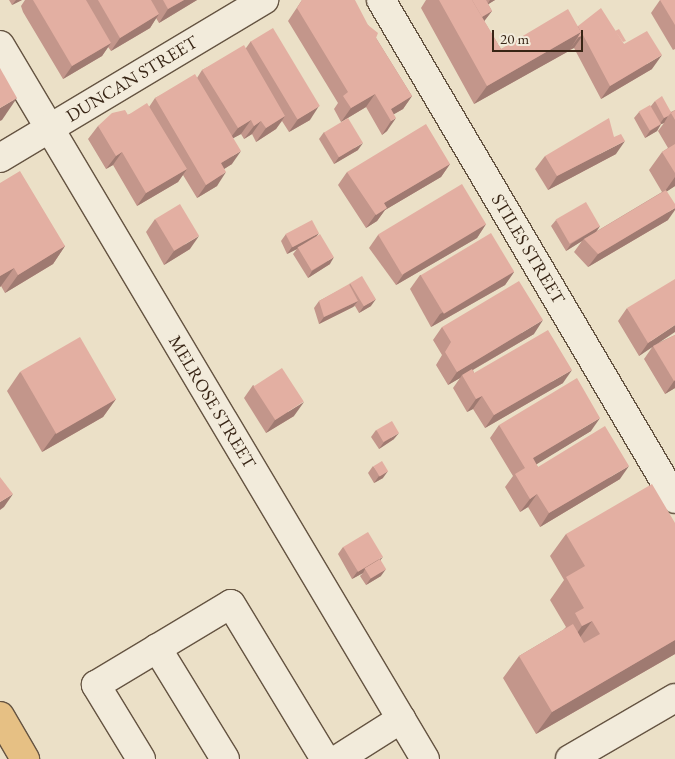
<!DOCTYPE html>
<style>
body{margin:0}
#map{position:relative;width:675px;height:759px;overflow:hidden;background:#ebe0c7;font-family:"EB Garamond",serif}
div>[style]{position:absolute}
.roads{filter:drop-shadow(1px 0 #655442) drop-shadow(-1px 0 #655442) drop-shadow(0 1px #655442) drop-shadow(0 -1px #655442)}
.minor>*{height:28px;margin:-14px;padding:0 14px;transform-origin:14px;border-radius:14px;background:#f2ebdb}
.major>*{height:28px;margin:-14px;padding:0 14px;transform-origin:14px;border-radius:14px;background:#e6c084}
.wall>*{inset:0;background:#c3968b}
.shaded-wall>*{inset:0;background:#9f7a71}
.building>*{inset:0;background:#e3afa2;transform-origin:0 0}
span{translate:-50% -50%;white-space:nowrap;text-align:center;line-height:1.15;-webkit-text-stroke:4px #f2ebdb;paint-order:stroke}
.street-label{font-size:18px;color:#382515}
.scale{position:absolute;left:492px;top:30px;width:91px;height:22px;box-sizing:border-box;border:2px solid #382515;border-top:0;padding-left:6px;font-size:15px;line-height:18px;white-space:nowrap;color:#382515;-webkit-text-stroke:4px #f2ebdb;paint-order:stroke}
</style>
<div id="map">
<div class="roads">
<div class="minor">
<i style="left:381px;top:0;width:579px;rotate:59.49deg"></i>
<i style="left:0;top:45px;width:831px;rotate:59.24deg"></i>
<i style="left:0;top:158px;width:308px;rotate:-30.9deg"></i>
<i style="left:157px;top:648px;width:130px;rotate:58.5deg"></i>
<i style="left:141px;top:759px;width:87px;rotate:-121.3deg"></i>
<i style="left:96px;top:685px;width:157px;rotate:-31deg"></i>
<i style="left:231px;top:604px;width:181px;rotate:58.8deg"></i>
<i style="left:338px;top:759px;width:75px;rotate:-32.4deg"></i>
<i style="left:570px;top:759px;width:121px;rotate:-30.2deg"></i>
</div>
<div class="major">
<i style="left:0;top:716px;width:50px;rotate:59.8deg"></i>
</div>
</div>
<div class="wall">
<i style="clip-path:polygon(9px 0,22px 0,12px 5px)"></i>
<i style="clip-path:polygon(25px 0,197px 0,159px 23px,156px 18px,150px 28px,111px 51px,108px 47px,102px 56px,63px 79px,23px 12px,21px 6px)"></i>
<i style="clip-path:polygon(302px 0,368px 25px,412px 96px,403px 109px,394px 114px,387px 131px,382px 135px,366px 107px,341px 122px,334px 109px,338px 103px,288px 21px)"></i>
<i style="clip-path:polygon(426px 0,495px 0,488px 4px,492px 11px,484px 21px,501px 49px,578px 26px,624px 44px,652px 69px,601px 99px,574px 48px,474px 104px,421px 8px)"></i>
<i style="clip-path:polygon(660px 0,675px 0,675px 49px,673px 50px,651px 13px)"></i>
<i style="clip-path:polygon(251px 41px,310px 120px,289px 132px,282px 121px,276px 129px,256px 142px,252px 134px,244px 139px,241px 134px,233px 138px,232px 164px,224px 169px,217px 186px,197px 198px,183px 175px,178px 182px,137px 206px,113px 165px,106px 169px,88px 139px,98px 126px,149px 107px,155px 98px,197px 78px,202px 70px,246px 48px)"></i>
<i style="clip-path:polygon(655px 101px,671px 112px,675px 110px,675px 186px,667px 191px,668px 220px,588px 267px,574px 252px,582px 241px,566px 251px,551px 226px,556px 220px,600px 226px,597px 231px,662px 192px,649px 170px,662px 152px,668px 148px,658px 131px,664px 123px,661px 124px,657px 131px,645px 138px,634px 118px,639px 112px,651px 106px)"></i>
<i style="clip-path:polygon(324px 132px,358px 150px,334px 164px,319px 139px)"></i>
<i style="clip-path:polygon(616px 154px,548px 190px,535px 169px,545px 156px)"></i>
<i style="clip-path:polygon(450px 164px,441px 177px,385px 210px,377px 221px,366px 228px,338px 185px,347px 172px)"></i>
<i style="clip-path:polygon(0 183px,65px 246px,53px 264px,5px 293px,1px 286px,0 287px)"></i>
<i style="clip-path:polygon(155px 219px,190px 249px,164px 265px,146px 232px)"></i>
<i style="clip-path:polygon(486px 224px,477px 238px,396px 285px,369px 248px,378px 235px)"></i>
<i style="clip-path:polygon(286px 234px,317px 236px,330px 264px,308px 278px,293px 254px,297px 249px,287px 254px,281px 241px)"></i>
<i style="clip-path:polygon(514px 272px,505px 285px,431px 327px,410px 289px,420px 275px)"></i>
<i style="clip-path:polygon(350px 283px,371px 306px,359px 313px,355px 306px,319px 324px,314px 308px,319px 301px,349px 285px)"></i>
<i style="clip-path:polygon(627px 308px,654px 345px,675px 335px,675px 388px,665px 394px,644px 359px,653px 346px,639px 356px,618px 321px)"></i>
<i style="clip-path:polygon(442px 327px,534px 334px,473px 370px,474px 373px,563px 383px,485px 428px,473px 409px,467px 412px,453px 388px,460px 378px,448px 385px,436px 365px,442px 355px,433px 340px)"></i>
<i style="clip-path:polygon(20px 372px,116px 399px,103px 417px,42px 452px,7px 391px)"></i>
<i style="clip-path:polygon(253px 385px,294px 416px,266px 433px,244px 398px)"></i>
<i style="clip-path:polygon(499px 425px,591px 431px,536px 464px,538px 467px,620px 479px,540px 527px,528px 507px,520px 512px,505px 487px,513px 476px,490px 438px)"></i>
<i style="clip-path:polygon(376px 430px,394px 439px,379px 449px,371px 437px)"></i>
<i style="clip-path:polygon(373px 466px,383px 478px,374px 483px,368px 473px)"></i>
<i style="clip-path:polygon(675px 523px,675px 654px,536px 734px,503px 678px,519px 656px,563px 630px,566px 627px,550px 600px,564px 580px,550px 556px,566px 534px)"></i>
<i style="clip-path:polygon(343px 547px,381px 560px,381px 576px,366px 585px,360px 576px,363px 573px,352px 579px,338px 554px)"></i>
</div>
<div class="shaded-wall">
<i style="clip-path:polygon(16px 0,22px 0,12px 5px)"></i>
<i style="clip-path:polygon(184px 0,197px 0,159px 23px,168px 9px)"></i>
<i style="clip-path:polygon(490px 0,495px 0,487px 5px)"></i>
<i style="clip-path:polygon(492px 11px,482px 24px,478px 19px)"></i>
<i style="clip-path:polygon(159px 14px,150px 28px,111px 51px,120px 38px)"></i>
<i style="clip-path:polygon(581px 32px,569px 51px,474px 104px,487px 86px)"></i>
<i style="clip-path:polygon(583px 35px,574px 48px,569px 50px,579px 37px)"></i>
<i style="clip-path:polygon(111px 43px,102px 56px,63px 79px,72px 66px)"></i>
<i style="clip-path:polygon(662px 55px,652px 69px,601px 99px,610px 86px)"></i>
<i style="clip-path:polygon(375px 94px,366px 107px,341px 122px,351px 108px)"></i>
<i style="clip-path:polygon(412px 96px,403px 109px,389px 117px,391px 109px)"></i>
<i style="clip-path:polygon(17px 98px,2px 120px,0 121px,0 108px)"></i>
<i style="clip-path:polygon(319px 106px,310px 120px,289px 132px,298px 119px)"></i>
<i style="clip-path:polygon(285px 116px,276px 129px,256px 142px,266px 128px)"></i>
<i style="clip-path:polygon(668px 116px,664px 123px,659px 125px,664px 118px)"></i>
<i style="clip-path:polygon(396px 118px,387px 131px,382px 135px,391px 121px)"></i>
<i style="clip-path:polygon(251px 120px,241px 134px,228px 141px,238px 128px)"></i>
<i style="clip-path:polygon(261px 121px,252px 134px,244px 139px,254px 126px)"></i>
<i style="clip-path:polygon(661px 124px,657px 131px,645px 138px,650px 131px)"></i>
<i style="clip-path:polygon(625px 141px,616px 154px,548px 190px,557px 176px)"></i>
<i style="clip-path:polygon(363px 143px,358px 150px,334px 164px,339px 157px)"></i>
<i style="clip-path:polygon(241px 151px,232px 164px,211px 177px,221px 163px)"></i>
<i style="clip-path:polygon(122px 152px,113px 165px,106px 169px,116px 156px)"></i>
<i style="clip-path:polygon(450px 164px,441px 177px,385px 210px,377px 221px,366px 228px,384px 203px)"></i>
<i style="clip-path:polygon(187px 169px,178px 182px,137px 206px,146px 193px)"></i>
<i style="clip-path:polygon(226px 172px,217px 186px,197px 198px,206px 185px)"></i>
<i style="clip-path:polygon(675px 177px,675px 186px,663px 194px)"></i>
<i style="clip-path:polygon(675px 208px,675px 210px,668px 220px,588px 267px,598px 254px)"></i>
<i style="clip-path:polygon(486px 224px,477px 238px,396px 285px,405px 272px)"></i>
<i style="clip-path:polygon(600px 226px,595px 233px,584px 239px,582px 241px,566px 251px,571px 244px)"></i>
<i style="clip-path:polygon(319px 233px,314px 240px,298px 247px,297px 249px,287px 254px,292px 247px)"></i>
<i style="clip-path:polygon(199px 236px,190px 249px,164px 265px,174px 251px)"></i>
<i style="clip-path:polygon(65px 246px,53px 264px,5px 293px,18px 275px)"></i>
<i style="clip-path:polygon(334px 257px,330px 264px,308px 278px,312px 271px)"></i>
<i style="clip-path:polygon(14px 268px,1px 286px,0 287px,0 276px)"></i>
<i style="clip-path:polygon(514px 272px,505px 285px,431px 327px,440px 314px)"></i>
<i style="clip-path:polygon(376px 299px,371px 306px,359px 313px,364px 306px)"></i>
<i style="clip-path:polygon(358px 301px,353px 307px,319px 324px,324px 317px)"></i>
<i style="clip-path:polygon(543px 320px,534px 334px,462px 376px,462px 375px,460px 378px,448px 385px,457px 372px)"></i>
<i style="clip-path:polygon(675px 325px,675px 332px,639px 356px,648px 343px)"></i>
<i style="clip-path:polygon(572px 370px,563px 383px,485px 428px,494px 415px)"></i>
<i style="clip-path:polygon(675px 380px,675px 388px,665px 394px,674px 381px)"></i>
<i style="clip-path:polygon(482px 396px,473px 409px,467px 412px,476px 399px)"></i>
<i style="clip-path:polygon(116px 399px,103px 417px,42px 452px,55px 434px)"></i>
<i style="clip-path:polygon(304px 402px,294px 416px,266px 433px,275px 420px)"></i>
<i style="clip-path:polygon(600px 418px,591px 431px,524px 472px,533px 458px)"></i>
<i style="clip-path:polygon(399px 433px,394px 439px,379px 449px,384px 442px)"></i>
<i style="clip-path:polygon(629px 466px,620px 479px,540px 527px,549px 513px)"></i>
<i style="clip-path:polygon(388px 471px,383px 478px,374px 483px,379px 476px)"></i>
<i style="clip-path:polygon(13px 494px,4px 507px,0 510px,0 502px)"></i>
<i style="clip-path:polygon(537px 494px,528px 507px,520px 512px,530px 499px)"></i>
<i style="clip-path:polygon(383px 557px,378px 563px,365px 569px,363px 573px,352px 579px,357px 572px)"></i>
<i style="clip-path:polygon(386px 569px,381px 576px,366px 585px,371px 578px)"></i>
<i style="clip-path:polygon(592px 621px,576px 643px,566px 649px,582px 626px)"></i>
<i style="clip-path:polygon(675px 640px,675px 654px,536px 734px,552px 712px)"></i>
</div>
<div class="building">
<i style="clip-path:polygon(33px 0,86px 0,111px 43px,72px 66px)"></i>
<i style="clip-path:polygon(98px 0,151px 0,159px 14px,120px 38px)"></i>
<i style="clip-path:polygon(163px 0,184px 0,168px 9px)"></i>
<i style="clip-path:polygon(302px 0,355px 0,368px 25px,378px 33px,376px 38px,412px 96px,391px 109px,396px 118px,391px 121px,375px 94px,351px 108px,343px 96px,348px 92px,297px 8px)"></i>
<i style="clip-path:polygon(439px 0,472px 0,501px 49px,568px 9px,581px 32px,487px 86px)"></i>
<i style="clip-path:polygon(472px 0,486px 0,492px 11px,482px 17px)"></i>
<i style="clip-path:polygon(660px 0,675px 0,675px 25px)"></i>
<i style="clip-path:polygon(601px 8px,624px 44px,647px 31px,662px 55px,610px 86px,583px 35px,579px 37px,578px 37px,581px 32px,578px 26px)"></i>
<i style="left:273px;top:28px;width:91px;height:26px;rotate:59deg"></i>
<i style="clip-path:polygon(619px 29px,626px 41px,623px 42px,615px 31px)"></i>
<i style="clip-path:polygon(244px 45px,285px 116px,266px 128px,261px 121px,254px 126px,251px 120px,238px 128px,202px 70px)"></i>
<i style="clip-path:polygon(0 68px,17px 98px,0 108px)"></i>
<i style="clip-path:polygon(195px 74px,241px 151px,221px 163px,226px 172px,206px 185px,155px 98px)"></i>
<i style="clip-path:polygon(662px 96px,672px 114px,671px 113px,668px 116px,664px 118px,655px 101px)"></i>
<i style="clip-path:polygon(147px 103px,187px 169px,146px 193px,122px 152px,116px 156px,98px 126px,112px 113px,125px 110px,128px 115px)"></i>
<i style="left:650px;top:105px;width:22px;height:13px;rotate:60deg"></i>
<i style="clip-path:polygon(675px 110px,675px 120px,671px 113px)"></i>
<i style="left:348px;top:118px;width:29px;height:28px;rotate:59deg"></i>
<i style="clip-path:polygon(609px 118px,614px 137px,621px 134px,625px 141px,557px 176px,545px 156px)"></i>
<i style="clip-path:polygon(426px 124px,450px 164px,384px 203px,387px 208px,376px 215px,347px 172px)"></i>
<i style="clip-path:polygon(675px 144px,675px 173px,662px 152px)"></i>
<i style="clip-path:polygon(20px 171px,65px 246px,18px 275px,14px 268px,0 276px,0 183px)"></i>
<i style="left:462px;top:184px;width:47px;height:98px;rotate:59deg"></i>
<i style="clip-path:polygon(666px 190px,675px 204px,675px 208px,598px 254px,584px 239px)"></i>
<i style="left:586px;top:202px;width:28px;height:35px;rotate:60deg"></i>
<i style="left:180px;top:204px;width:37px;height:29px;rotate:59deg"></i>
<i style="left:312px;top:220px;width:15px;height:30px;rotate:62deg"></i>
<i style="left:491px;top:233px;width:45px;height:82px;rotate:59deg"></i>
<i style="left:320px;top:234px;width:27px;height:26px;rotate:59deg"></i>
<i style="left:362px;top:276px;width:27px;height:14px;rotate:59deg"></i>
<i style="clip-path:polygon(675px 279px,675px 325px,648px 343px,627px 308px)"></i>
<i style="clip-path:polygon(519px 281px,543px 320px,457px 372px,445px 352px,451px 342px,442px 327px)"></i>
<i style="clip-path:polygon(349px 284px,358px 301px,324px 317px,319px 301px)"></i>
<i style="clip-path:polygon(548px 330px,572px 370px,494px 415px,482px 396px,476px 399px,462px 375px,472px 369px,474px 373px)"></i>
<i style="clip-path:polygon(675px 335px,675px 380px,674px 381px,653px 346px)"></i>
<i style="left:80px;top:337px;width:72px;height:69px;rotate:60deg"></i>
<i style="left:282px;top:368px;width:40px;height:34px;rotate:57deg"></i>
<i style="clip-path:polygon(577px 378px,600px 418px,533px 458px,538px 467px,605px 426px,629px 466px,549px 513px,537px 494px,530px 499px,515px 474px,525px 468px,499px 425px)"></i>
<i style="left:392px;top:421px;width:14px;height:18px;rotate:60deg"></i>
<i style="left:382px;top:461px;width:12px;height:10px;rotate:59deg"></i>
<i style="clip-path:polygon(0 477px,13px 494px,0 502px)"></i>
<i style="clip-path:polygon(652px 484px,675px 523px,675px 640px,552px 712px,519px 656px,573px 624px,584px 643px,600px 634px,592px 621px,582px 626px,575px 613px,584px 608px,566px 577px,585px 566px,566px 534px)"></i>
<i style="left:368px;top:532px;width:29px;height:29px;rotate:59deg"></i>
<i style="left:380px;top:559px;width:12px;height:18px;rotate:59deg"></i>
</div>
<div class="street-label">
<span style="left:132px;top:79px;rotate:-31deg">DUNCAN STREET</span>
<span style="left:528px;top:249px;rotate:59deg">STILES STREET</span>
<span style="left:212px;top:402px;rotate:59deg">MELROSE STREET</span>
</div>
<div class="scale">20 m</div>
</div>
